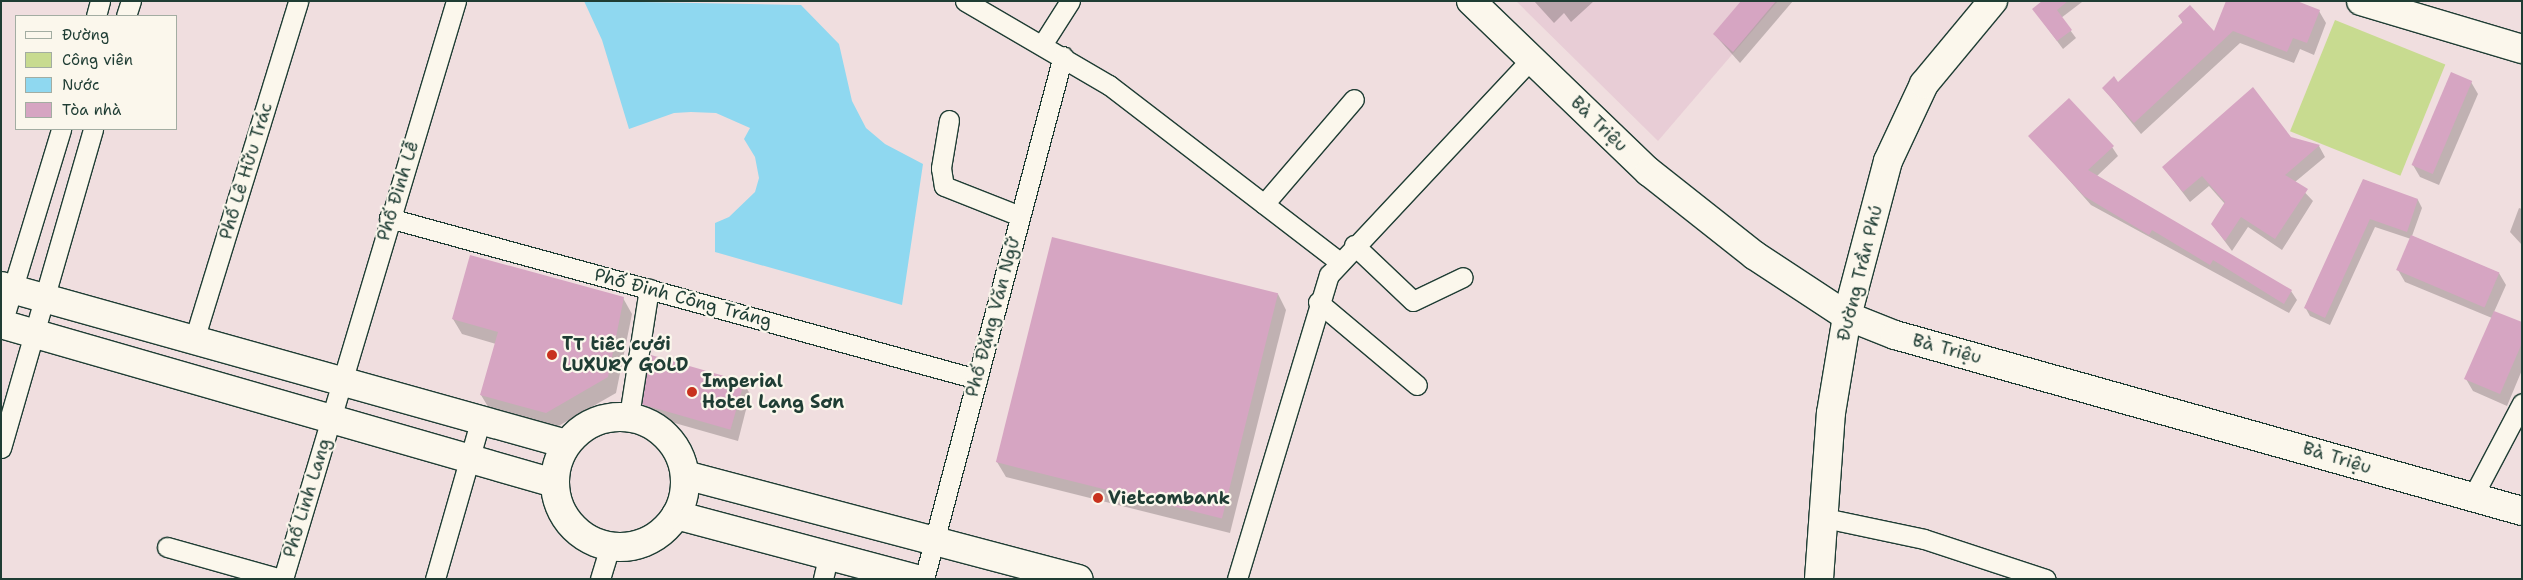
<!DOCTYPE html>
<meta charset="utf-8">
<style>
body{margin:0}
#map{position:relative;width:2523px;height:580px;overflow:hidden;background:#f0dedf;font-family:"Shantell Sans",sans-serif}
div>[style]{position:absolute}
.built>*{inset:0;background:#e8cdd6}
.green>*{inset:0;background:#c8db90;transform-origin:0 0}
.water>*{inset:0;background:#8fd8f0}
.shadow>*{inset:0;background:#0003}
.building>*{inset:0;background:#d6a5c2;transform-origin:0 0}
.roads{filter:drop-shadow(1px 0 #1f3d34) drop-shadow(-1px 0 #1f3d34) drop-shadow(0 1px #1f3d34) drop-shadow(0 -1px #1f3d34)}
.street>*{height:19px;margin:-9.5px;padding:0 9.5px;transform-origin:9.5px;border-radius:9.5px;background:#fbf7ec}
.secondary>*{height:28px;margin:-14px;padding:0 14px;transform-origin:14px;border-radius:14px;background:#fbf7ec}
.secondary>.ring{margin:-14px;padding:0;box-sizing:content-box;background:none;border:28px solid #fbf7ec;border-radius:50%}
.dots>*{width:14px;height:14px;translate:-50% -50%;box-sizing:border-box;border:2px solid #fbf7ec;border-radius:50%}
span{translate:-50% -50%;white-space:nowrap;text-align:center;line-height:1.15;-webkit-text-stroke:4.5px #fbf7ec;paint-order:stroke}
.street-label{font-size:18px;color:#1f3d34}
.poi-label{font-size:18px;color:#1f3d34;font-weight:700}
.left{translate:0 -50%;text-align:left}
.frame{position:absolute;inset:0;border:2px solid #1f3d34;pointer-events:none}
.legend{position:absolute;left:15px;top:15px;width:162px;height:115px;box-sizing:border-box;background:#fbf7ec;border:1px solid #a3ada2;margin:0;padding:6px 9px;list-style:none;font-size:15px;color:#1f3d34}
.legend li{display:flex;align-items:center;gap:10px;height:25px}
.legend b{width:25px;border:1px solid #a3ada2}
</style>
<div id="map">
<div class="built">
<i style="clip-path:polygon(1516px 1px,1778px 1px,1658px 141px)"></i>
</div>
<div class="green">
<i style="left:2335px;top:20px;width:119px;height:120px;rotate:22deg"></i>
</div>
<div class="water">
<i style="clip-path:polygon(584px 1px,801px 5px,839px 44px,852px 101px,866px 128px,885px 144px,923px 164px,902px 305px,715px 252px,715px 223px,729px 217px,755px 192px,759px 178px,755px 157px,744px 139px,750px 128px,716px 113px,691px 112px,674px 113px,629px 129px,602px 40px)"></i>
</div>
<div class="shadow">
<i style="clip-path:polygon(1534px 1px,1594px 1px,1571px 22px,1564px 13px,1554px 23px)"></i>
<i style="clip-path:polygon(1743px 1px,1793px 1px,1740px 63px,1714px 34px)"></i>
<i style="clip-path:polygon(2044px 1px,2082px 2px,2061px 18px,2076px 38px,2063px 49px,2034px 10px)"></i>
<i style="clip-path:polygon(2319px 11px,2326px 23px,2314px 55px,2300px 49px,2294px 63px,2240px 43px,2141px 134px,2103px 88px,2118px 83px,2183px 24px,2179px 16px,2214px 33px)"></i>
<i style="clip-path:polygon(2471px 82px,2478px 94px,2439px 185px,2420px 177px,2413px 165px)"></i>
<i style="clip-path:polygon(2030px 136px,2112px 147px,2118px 156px,2097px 176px,2291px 291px,2297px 300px,2289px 313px,2091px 205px)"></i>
<i style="clip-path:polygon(2291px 138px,2319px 146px,2325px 157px,2295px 182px,2313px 201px,2282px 250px,2248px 227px,2232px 251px,2212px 224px,2225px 204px,2209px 186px,2190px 202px,2163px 167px)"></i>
<i style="clip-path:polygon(2364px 180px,2418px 200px,2422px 208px,2412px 236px,2499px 273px,2506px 285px,2494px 312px,2522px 324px,2522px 370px,2507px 406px,2473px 391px,2466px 379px,2492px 318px,2405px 282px,2398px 270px,2411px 239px,2375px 227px,2330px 325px,2310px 316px,2305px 307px)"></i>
<i style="clip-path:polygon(2519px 208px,2522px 209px,2522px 245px,2510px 232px)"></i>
<i style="clip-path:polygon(1278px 294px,1286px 310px,1230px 533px,1006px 477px,997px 462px)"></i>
<i style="clip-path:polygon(623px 298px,632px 314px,616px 393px,555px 428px,490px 410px,481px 395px,496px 344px,462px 334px,453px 319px)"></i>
<i style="clip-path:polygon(743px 382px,750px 394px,738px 441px,650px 416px,644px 404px)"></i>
</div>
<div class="building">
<i style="clip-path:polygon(1741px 1px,1776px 1px,1733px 52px,1713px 34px)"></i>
<i style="clip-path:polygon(2042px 1px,2068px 1px,2057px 10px,2072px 30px,2057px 41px,2032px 9px)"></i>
<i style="clip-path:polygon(2226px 1px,2297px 1px,2320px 10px,2307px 43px,2293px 38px,2287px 52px,2233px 31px,2134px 123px,2102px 88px,2114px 76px,2118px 82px,2183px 22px,2178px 16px,2190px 5px,2214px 31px)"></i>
<i style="left:2451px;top:72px;width:23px;height:101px;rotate:23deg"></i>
<i style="clip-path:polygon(2253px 87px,2291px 137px,2320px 145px,2285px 175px,2308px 189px,2275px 239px,2241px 217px,2225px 241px,2211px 224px,2225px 202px,2202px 176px,2183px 192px,2162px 167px)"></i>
<i style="clip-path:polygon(2069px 98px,2114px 146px,2088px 170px,2292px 290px,2284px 304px,2213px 260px,2210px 265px,2152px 230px,2149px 235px,2084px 196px,2028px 136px)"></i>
<i style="clip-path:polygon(2363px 179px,2418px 199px,2407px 232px,2370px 219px,2325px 318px,2304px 308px)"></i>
<i style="left:2411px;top:235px;width:96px;height:38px;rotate:23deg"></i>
<i style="left:1052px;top:237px;width:233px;height:232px;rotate:14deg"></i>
<i style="clip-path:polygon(470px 255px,624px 297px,608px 377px,546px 413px,480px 395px,498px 332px,452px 319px)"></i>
<i style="clip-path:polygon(2494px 311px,2522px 322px,2522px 343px,2500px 394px,2464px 379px)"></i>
<i style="left:651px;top:355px;width:97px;height:50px;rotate:16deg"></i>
</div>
<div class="roads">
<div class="street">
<i style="left:965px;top:1px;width:167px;rotate:30.3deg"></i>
<i style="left:1109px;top:85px;width:289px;rotate:37.5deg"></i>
<i style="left:96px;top:16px;width:16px;rotate:-75deg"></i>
<i style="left:126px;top:16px;width:16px;rotate:-72deg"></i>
<i style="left:1042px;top:45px;width:52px;rotate:-57.5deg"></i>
<i style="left:949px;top:120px;width:49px;rotate:99.5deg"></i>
<i style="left:941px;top:168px;width:18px;rotate:81deg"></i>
<i style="left:944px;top:186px;width:82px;rotate:21.5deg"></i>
<i style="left:1264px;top:204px;width:138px;rotate:-49.4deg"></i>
<i style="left:389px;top:218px;width:610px;rotate:15.31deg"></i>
<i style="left:1354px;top:245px;width:81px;rotate:43.5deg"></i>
<i style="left:1413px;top:301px;width:55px;rotate:-25.6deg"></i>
<i style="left:1318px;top:302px;width:129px;rotate:40deg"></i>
<i style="left:1px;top:327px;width:207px;rotate:-73.1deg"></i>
<i style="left:194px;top:340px;width:355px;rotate:-72.9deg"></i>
<i style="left:629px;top:416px;width:129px;rotate:-81.1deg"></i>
<i style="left:1px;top:448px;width:332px;rotate:-73.9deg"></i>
<i style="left:2472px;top:498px;width:107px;rotate:-62.2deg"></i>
<i style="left:1820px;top:517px;width:106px;rotate:11.9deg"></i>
<i style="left:1924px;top:539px;width:128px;rotate:18.2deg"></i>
<i style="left:167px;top:547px;width:118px;rotate:15.7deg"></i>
<i style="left:283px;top:579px;width:603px;rotate:-73.34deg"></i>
<i style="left:435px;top:579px;width:166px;rotate:-74deg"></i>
<i style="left:600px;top:579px;width:34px;rotate:-73deg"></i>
<i style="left:823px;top:579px;width:22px;rotate:-77deg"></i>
<i style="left:924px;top:579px;width:541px;rotate:-75.12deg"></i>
<i style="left:1237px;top:579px;width:318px;rotate:-73.2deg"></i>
<i style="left:1329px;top:275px;width:296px;rotate:-46.9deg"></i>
</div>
<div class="secondary">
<i style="left:1471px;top:1px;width:247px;rotate:43.9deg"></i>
<i style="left:1649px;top:172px;width:134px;rotate:38.3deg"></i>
<i style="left:1754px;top:255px;width:111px;rotate:33.3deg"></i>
<i style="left:1847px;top:316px;width:52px;rotate:21.6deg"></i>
<i style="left:1895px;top:335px;width:651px;rotate:15.68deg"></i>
<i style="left:2361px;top:1px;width:168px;rotate:16.6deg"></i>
<i style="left:1px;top:286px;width:587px;rotate:15.62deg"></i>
<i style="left:1px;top:324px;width:575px;rotate:16.04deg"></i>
<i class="ring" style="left:555px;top:417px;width:102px;height:102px"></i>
<i style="left:685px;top:475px;width:407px;rotate:14.8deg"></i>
<i style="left:676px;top:515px;width:248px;rotate:14.9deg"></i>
<i style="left:1819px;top:579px;width:166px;rotate:-85.9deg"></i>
<i style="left:1831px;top:413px;width:98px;rotate:-80.6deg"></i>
<i style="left:1847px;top:316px;width:160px;rotate:-75.2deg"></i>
<i style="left:1888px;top:161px;width:85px;rotate:-64.9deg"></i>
<i style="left:1924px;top:84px;width:108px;rotate:-50.3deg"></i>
</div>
</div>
<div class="dots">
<i style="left:552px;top:355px;background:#c8321e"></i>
<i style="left:692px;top:392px;background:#c8321e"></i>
<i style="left:1098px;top:498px;background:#c8321e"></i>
</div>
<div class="street-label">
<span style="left:1599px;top:124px;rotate:44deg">Bà Triệu</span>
<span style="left:246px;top:171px;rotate:-73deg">Phố Lê Hữu Trác</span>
<span style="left:398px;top:191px;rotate:-73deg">Phố Đinh Lễ</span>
<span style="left:1860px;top:273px;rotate:-76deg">Đường Trần Phú</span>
<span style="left:683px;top:298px;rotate:15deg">Phố Đinh Công Tráng</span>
<span style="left:993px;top:317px;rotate:-75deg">Phố Đặng Văn Ngữ</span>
<span style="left:1947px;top:349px;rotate:15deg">Bà Triệu</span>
<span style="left:2337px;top:458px;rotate:17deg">Bà Triệu</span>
<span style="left:307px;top:498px;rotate:-73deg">Phố Linh Lang</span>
</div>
<div class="poi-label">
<span class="left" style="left:562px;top:355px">TT tiêc cưới<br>LUXURY GOLD</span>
<span class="left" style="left:702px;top:392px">Imperial<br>Hotel Lạng Sơn</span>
<span class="left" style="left:1108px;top:498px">Vietcombank</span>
</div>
<div class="frame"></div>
<ul class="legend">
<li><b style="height:6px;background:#fbf7ec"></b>Đường</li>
<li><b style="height:14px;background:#c8db90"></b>Công viên</li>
<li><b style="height:14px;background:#8fd8f0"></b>Nước</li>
<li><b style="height:14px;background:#d6a5c2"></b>Tòa nhà</li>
</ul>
</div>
